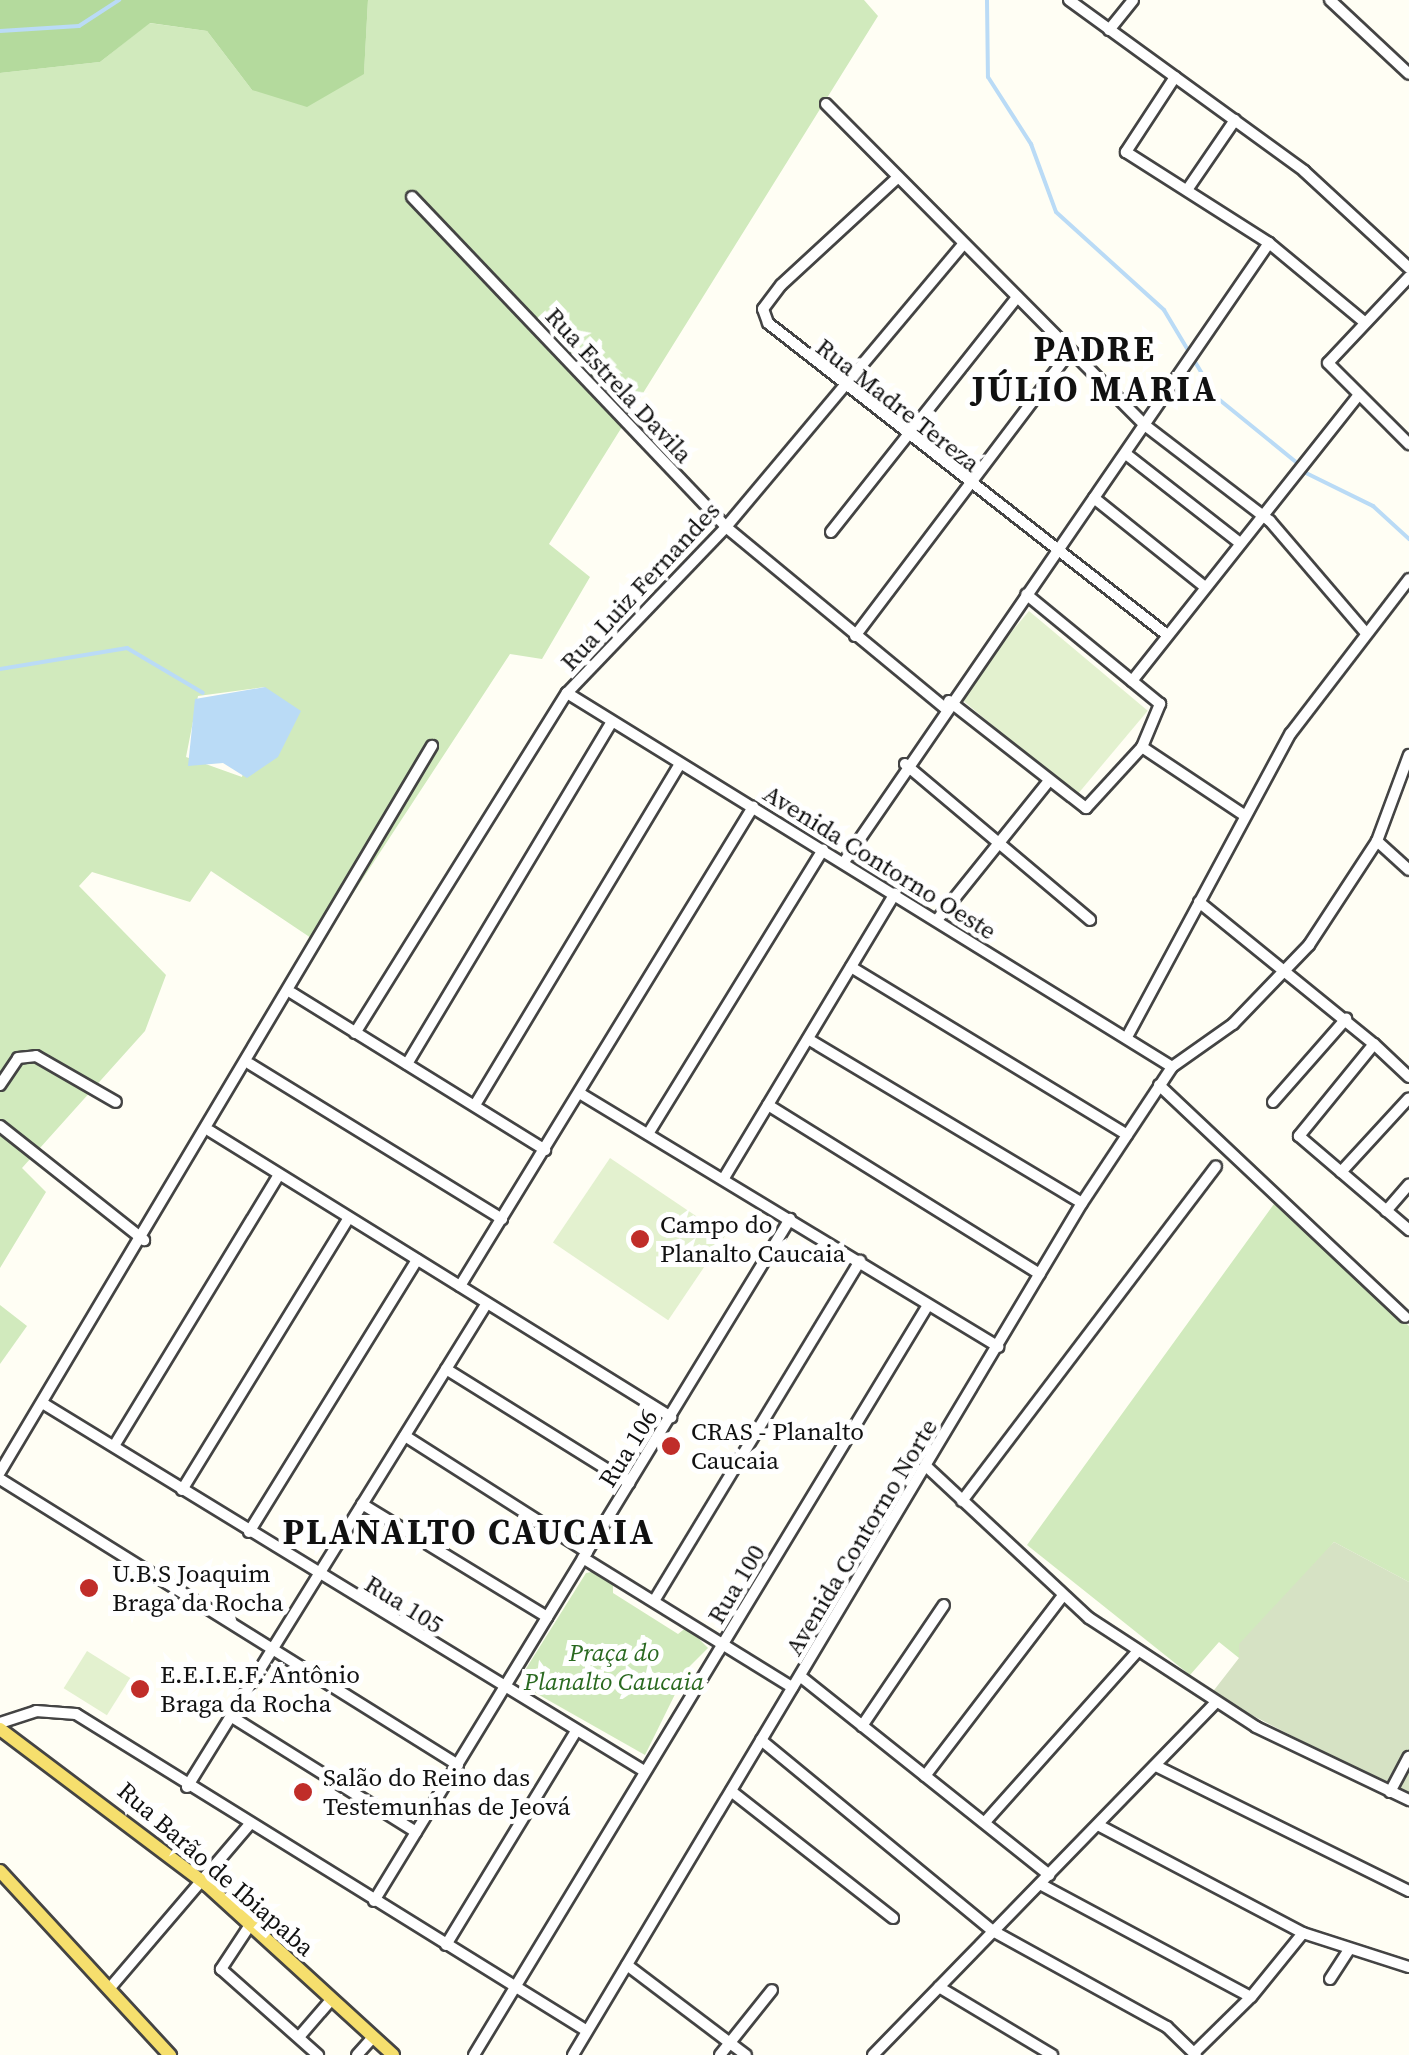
<!DOCTYPE html>
<meta charset="utf-8">
<style>
body{margin:0}
#map{position:relative;width:1409px;height:2055px;overflow:hidden;background:#fffef4;font-family:"Source Serif 4",serif}
div>[style]{position:absolute}
.green>*{inset:0;background:#d1eabd}
.forest>*{inset:0;background:#b4da9d}
.cemetery>*{inset:0;background:#d6e2c4}
.pitch>*{inset:0;background:#e3f1cf;transform-origin:0 0}
.water>*{inset:0;background:#badbf6}
.stream>*{height:4px;margin:-2px;padding:0 2px;transform-origin:2px;border-radius:2px;background:#badbf6}
.roads{filter:drop-shadow(2px 0 #444) drop-shadow(-2px 0 #444) drop-shadow(0 2px #444) drop-shadow(0 -2px #444)}
.minor>*{height:10px;margin:-5px;padding:0 5px;transform-origin:5px;border-radius:5px;background:#fff}
.major>*{height:12px;margin:-6px;padding:0 6px;transform-origin:6px;border-radius:6px;background:#f6df6d}
.dots>*{width:28px;height:28px;translate:-50% -50%;box-sizing:border-box;border:5px solid #fff;border-radius:50%}
span{translate:-50% -50%;white-space:nowrap;text-align:center;line-height:1.15;-webkit-text-stroke:10px #fff;paint-order:stroke}
.street-label{font-size:25px;color:#111}
.poi-label{font-size:25px;color:#111}
.left{translate:0 -50%;text-align:left}
.park-label{font-size:25px;color:#2a6920;font-style:italic}
.district-label{font-size:35px;color:#111;font-weight:700;letter-spacing:2.5px}
</style>
<div id="map">
<div class="green">
<i style="clip-path:polygon(evenodd,368px 0,864px 0,878px 16px,549px 544px,590px 577px,542px 659px,510px 654px,320px 944px,211px 871px,190px 902px,92px 872px,79px 886px,166px 975px,145px 1031px,22px 1168px,46px 1192px,0 1268px,0 73px,100px 62px,149px 23px,207px 31px,252px 90px,364px 73px,368px 0,265px 687px,242px 777px,186px 757px,198px 696px,265px 687px)"></i>
<i style="clip-path:polygon(1274px 1204px,1409px 1326px,1409px 1582px,1334px 1542px,1239px 1658px,1219px 1642px,1190px 1675px,1027px 1545px)"></i>
<i style="clip-path:polygon(0 1305px,27px 1326px,0 1364px)"></i>
<i style="clip-path:polygon(597px 1571px,613px 1581px,613px 1593px,678px 1634px,687px 1627px,708px 1648px,688px 1668px,645px 1755px,525px 1687px,522px 1675px,586px 1573px)"></i>
</div>
<div class="forest">
<i style="clip-path:polygon(0 0,368px 0,364px 74px,307px 107px,252px 90px,207px 31px,150px 23px,100px 62px,0 73px)"></i>
</div>
<div class="cemetery">
<i style="clip-path:polygon(1334px 1542px,1409px 1582px,1409px 1796px,1211px 1694px,1239px 1658px,1239px 1644px)"></i>
</div>
<div class="pitch">
<i style="left:1029px;top:611px;width:155px;height:111px;rotate:40deg"></i>
<i style="left:610px;top:1158px;width:139px;height:102px;rotate:34deg"></i>
<i style="left:87px;top:1651px;width:51px;height:44px;rotate:32deg"></i>
</div>
<div class="water">
<i style="clip-path:polygon(265px 687px,301px 711px,278px 757px,247px 778px,223px 763px,188px 766px,195px 699px)"></i>
</div>
<div class="stream">
<i style="left:987px;top:0;width:77px;rotate:89.3deg"></i>
<i style="left:988px;top:77px;width:80px;rotate:57.3deg"></i>
<i style="left:1031px;top:144px;width:72px;rotate:69.8deg"></i>
<i style="left:1056px;top:212px;width:146px;rotate:42.2deg"></i>
<i style="left:1164px;top:310px;width:101px;rotate:59.1deg"></i>
<i style="left:1216px;top:397px;width:103px;rotate:39.1deg"></i>
<i style="left:0;top:31px;width:79px;rotate:-3.6deg"></i>
<i style="left:79px;top:26px;width:48px;rotate:-33deg"></i>
<i style="left:1306px;top:473px;width:75px;rotate:26.2deg"></i>
<i style="left:1373px;top:506px;width:49px;rotate:42.5deg"></i>
<i style="left:0;top:669px;width:129px;rotate:-9.4deg"></i>
<i style="left:127px;top:648px;width:88px;rotate:30.6deg"></i>
</div>
<div class="roads">
<div class="minor">
<i style="left:1069px;top:0;width:291px;rotate:36deg"></i>
<i style="left:1304px;top:171px;width:143px;rotate:42.7deg"></i>
<i style="left:1330px;top:0;width:108px;rotate:43.1deg"></i>
<i style="left:1109px;top:30px;width:38px;rotate:-51deg"></i>
<i style="left:1175px;top:77px;width:90px;rotate:123.2deg"></i>
<i style="left:1126px;top:152px;width:169px;rotate:32.5deg"></i>
<i style="left:1269px;top:243px;width:124px;rotate:39.7deg"></i>
<i style="left:826px;top:104px;width:454px;rotate:45.2deg"></i>
<i style="left:1146px;top:426px;width:156px;rotate:37.5deg"></i>
<i style="left:1270px;top:521px;width:146px;rotate:49.4deg"></i>
<i style="left:896px;top:179px;width:156px;rotate:137.3deg"></i>
<i style="left:781px;top:285px;width:30px;rotate:127deg"></i>
<i style="left:763px;top:309px;width:15px;rotate:70deg"></i>
<i style="left:768px;top:323px;width:507px;rotate:38.02deg"></i>
<i style="left:1187px;top:190px;width:85px;rotate:-55.6deg"></i>
<i style="left:412px;top:197px;width:456px;rotate:46.4deg"></i>
<i style="left:726px;top:527px;width:284px;rotate:39.6deg"></i>
<i style="left:1409px;top:277px;width:118px;rotate:133.3deg"></i>
<i style="left:1328px;top:363px;width:115px;rotate:45deg"></i>
<i style="left:1126px;top:454px;width:145px;rotate:38deg"></i>
<i style="left:1094px;top:498px;width:142px;rotate:38.7deg"></i>
<i style="left:831px;top:532px;width:300px;rotate:-51.6deg"></i>
<i style="left:855px;top:636px;width:356px;rotate:-52.9deg"></i>
<i style="left:1132px;top:681px;width:364px;rotate:-51.6deg"></i>
<i style="left:567px;top:693px;width:711px;rotate:31.72deg"></i>
<i style="left:949px;top:701px;width:174px;rotate:38deg"></i>
<i style="left:1086px;top:808px;width:83px;rotate:-47.4deg"></i>
<i style="left:1142px;top:747px;width:47px;rotate:-67.3deg"></i>
<i style="left:1160px;top:704px;width:173px;rotate:-140.6deg"></i>
<i style="left:1142px;top:747px;width:123px;rotate:33.7deg"></i>
<i style="left:905px;top:764px;width:242px;rotate:40.1deg"></i>
<i style="left:1377px;top:841px;width:43px;rotate:42.2deg"></i>
<i style="left:844px;top:862px;width:751px;rotate:-55.53deg"></i>
<i style="left:1199px;top:902px;width:225px;rotate:39.1deg"></i>
<i style="left:1374px;top:1044px;width:119px;rotate:129.2deg"></i>
<i style="left:1299px;top:1136px;width:145px;rotate:40.5deg"></i>
<i style="left:937px;top:920px;width:176px;rotate:-51.2deg"></i>
<i style="left:851px;top:967px;width:323px;rotate:31.3deg"></i>
<i style="left:292px;top:993px;width:298px;rotate:31.8deg"></i>
<i style="left:355px;top:1033px;width:401px;rotate:-58.1deg"></i>
<i style="left:567px;top:693px;width:230px;rotate:-46.2deg"></i>
<i style="left:726px;top:527px;width:367px;rotate:-50deg"></i>
<i style="left:1127px;top:1037px;width:345px;rotate:-61.7deg"></i>
<i style="left:1291px;top:733px;width:194px;rotate:-52.5deg"></i>
<i style="left:808px;top:1039px;width:319px;rotate:30.9deg"></i>
<i style="left:1374px;top:1044px;width:48px;rotate:43.3deg"></i>
<i style="left:250px;top:1064px;width:296px;rotate:31.6deg"></i>
<i style="left:407px;top:1064px;width:399px;rotate:-59.1deg"></i>
<i style="left:0;top:1085px;width:32px;rotate:-56deg"></i>
<i style="left:18px;top:1058px;width:18px;rotate:-6deg"></i>
<i style="left:36px;top:1056px;width:92px;rotate:29.9deg"></i>
<i style="left:1159px;top:1085px;width:338px;rotate:43.3deg"></i>
<i style="left:581px;top:1094px;width:488px;rotate:31.2deg"></i>
<i style="left:1273px;top:1102px;width:111px;rotate:-48.7deg"></i>
<i style="left:475px;top:1105px;width:398px;rotate:-59deg"></i>
<i style="left:768px;top:1105px;width:320px;rotate:31.9deg"></i>
<i style="left:0;top:1126px;width:184px;rotate:38.4deg"></i>
<i style="left:210px;top:1131px;width:543px;rotate:31.82deg"></i>
<i style="left:648px;top:1134px;width:334px;rotate:-58.4deg"></i>
<i style="left:1341px;top:1172px;width:100px;rotate:-47.4deg"></i>
<i style="left:724px;top:1178px;width:332px;rotate:-59deg"></i>
<i style="left:1386px;top:1211px;width:35px;rotate:-49deg"></i>
<i style="left:460px;top:1286px;width:562px;rotate:-58.55deg"></i>
<i style="left:446px;top:1369px;width:216px;rotate:31.9deg"></i>
<i style="left:44px;top:1404px;width:703px;rotate:31.45deg"></i>
<i style="left:405px;top:1436px;width:216px;rotate:32.5deg"></i>
<i style="left:114px;top:1446px;width:317px;rotate:-58.7deg"></i>
<i style="left:927px;top:1467px;width:221px;rotate:43deg"></i>
<i style="left:1089px;top:1618px;width:199px;rotate:33.1deg"></i>
<i style="left:1256px;top:1727px;width:170px;rotate:25.5deg"></i>
<i style="left:0;top:1472px;width:845px;rotate:-59.25deg"></i>
<i style="left:0;top:1479px;width:540px;rotate:31.98deg"></i>
<i style="left:182px;top:1490px;width:319px;rotate:-58.5deg"></i>
<i style="left:962px;top:1501px;width:420px;rotate:-52.8deg"></i>
<i style="left:362px;top:1504px;width:217px;rotate:31.4deg"></i>
<i style="left:249px;top:1532px;width:320px;rotate:-58.3deg"></i>
<i style="left:583px;top:1558px;width:246px;rotate:31.7deg"></i>
<i style="left:654px;top:1601px;width:398px;rotate:-58.8deg"></i>
<i style="left:800px;top:1676px;width:319px;rotate:38.6deg"></i>
<i style="left:232px;top:1717px;width:217px;rotate:32deg"></i>
<i style="left:0;top:1723px;width:38px;rotate:-18deg"></i>
<i style="left:36px;top:1711px;width:40px;rotate:4.3deg"></i>
<i style="left:76px;top:1714px;width:601px;rotate:31.81deg"></i>
<i style="left:862px;top:1726px;width:146px;rotate:-55.9deg"></i>
<i style="left:761px;top:1740px;width:301px;rotate:39.5deg"></i>
<i style="left:993px;top:1931px;width:199px;rotate:28.9deg"></i>
<i style="left:1167px;top:2027px;width:40px;rotate:44deg"></i>
<i style="left:1156px;top:1766px;width:282px;rotate:26.3deg"></i>
<i style="left:925px;top:1776px;width:225px;rotate:-52.6deg"></i>
<i style="left:187px;top:1787px;width:569px;rotate:-58.21deg"></i>
<i style="left:731px;top:1791px;width:206px;rotate:38.1deg"></i>
<i style="left:1390px;top:1792px;width:40px;rotate:-62deg"></i>
<i style="left:985px;top:1822px;width:229px;rotate:-48.2deg"></i>
<i style="left:1098px;top:1825px;width:232px;rotate:27.8deg"></i>
<i style="left:1303px;top:1933px;width:111px;rotate:17.8deg"></i>
<i style="left:1040px;top:1884px;width:239px;rotate:28.2deg"></i>
<i style="left:1251px;top:1997px;width:82px;rotate:-50.9deg"></i>
<i style="left:374px;top:1901px;width:799px;rotate:-58.62deg"></i>
<i style="left:250px;top:1925px;width:53px;rotate:123.4deg"></i>
<i style="left:221px;top:1969px;width:130px;rotate:41.6deg"></i>
<i style="left:446px;top:1945px;width:250px;rotate:-58.7deg"></i>
<i style="left:627px;top:1965px;width:149px;rotate:37.1deg"></i>
<i style="left:1330px;top:1979px;width:33px;rotate:-57deg"></i>
<i style="left:939px;top:1987px;width:132px;rotate:31deg"></i>
<i style="left:109px;top:1989px;width:216px;rotate:-49.5deg"></i>
<i style="left:299px;top:2037px;width:49px;rotate:-49.1deg"></i>
<i style="left:1196px;top:2051px;width:77px;rotate:-44.5deg"></i>
<i style="left:357px;top:2055px;width:24px;rotate:-48deg"></i>
<i style="left:474px;top:2055px;width:877px;rotate:-58.81deg"></i>
<i style="left:573px;top:2055px;width:992px;rotate:-59.15deg"></i>
<i style="left:1082px;top:1203px;width:163px;rotate:-56.5deg"></i>
<i style="left:1172px;top:1067px;width:75px;rotate:-35.2deg"></i>
<i style="left:1233px;top:1024px;width:110px;rotate:-46.1deg"></i>
<i style="left:1309px;top:945px;width:124px;rotate:-56.8deg"></i>
<i style="left:1377px;top:841px;width:92px;rotate:-69.6deg"></i>
<i style="left:720px;top:2055px;width:83px;rotate:-51.3deg"></i>
<i style="left:873px;top:2055px;width:492px;rotate:-45.8deg"></i>
</div>
<div class="major">
<i style="left:0;top:1729px;width:259px;rotate:37deg"></i>
<i style="left:207px;top:1885px;width:252px;rotate:42.4deg"></i>
<i style="left:0;top:1871px;width:251px;rotate:47.3deg"></i>
</div>
</div>
<div class="dots">
<i style="left:640px;top:1239px;background:#c02d29"></i>
<i style="left:671px;top:1446px;background:#c02d29"></i>
<i style="left:89px;top:1588px;background:#c02d29"></i>
<i style="left:140px;top:1689px;background:#c02d29"></i>
<i style="left:303px;top:1792px;background:#c02d29"></i>
</div>
<div class="street-label">
<span style="left:619px;top:385px;rotate:47deg">Rua Estrela Davila</span>
<span style="left:898px;top:405px;rotate:38deg">Rua Madre Tereza</span>
<span style="left:640px;top:586px;rotate:-47deg">Rua Luiz Fernandes</span>
<span style="left:880px;top:862px;rotate:32deg">Avenida Contorno Oeste</span>
<span style="left:628px;top:1448px;rotate:-58deg">Rua 106</span>
<span style="left:861px;top:1537px;rotate:-59deg">Avenida Contorno Norte</span>
<span style="left:736px;top:1584px;rotate:-59deg">Rua 100</span>
<span style="left:404px;top:1604px;rotate:32deg">Rua 105</span>
<span style="left:216px;top:1869px;rotate:41deg">Rua Barão de Ibiapaba</span>
</div>
<div class="poi-label">
<span class="left" style="left:660px;top:1239px">Campo do<br>Planalto Caucaia</span>
<span class="left" style="left:691px;top:1446px">CRAS - Planalto<br>Caucaia</span>
<span class="left" style="left:112px;top:1588px">U.B.S Joaquim<br>Braga da Rocha</span>
<span class="left" style="left:160px;top:1689px">E.E.I.E.F. Antônio<br>Braga da Rocha</span>
<span class="left" style="left:323px;top:1792px">Salão do Reino das<br>Testemunhas de Jeová</span>
</div>
<div class="park-label">
<span style="left:614px;top:1667px">Praça do<br>Planalto Caucaia</span>
</div>
<div class="district-label">
<span style="left:1095px;top:369px">PADRE<br>JÚLIO MARIA</span>
<span style="left:469px;top:1532px">PLANALTO CAUCAIA</span>
</div>
</div>
